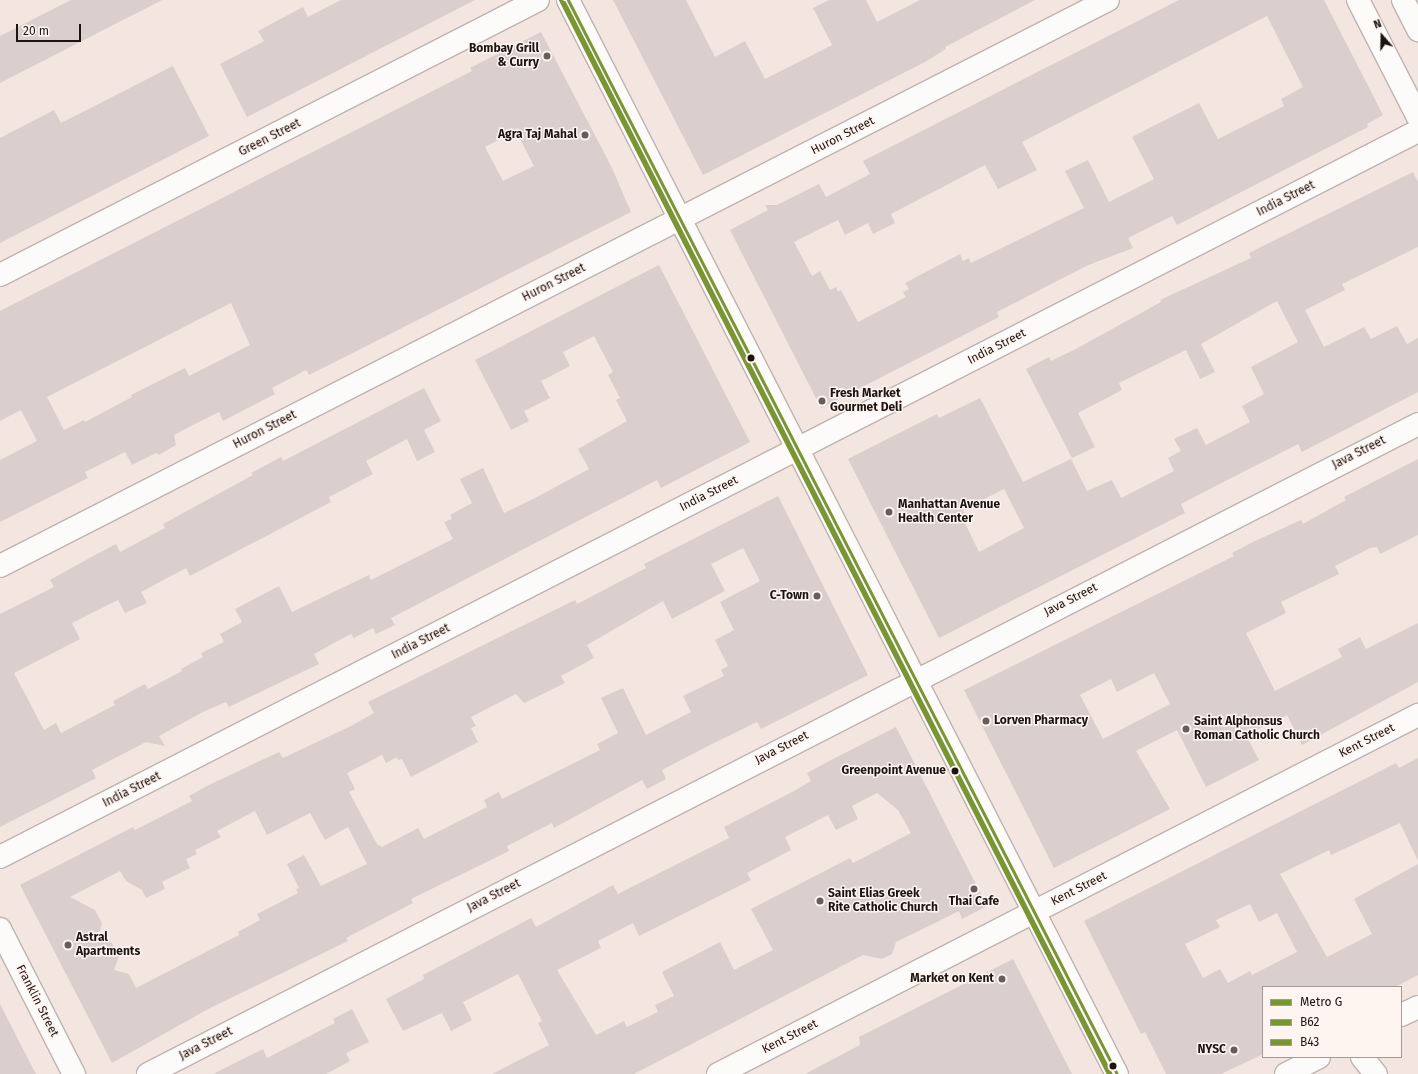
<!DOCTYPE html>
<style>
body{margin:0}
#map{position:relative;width:1418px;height:1074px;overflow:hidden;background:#f3e6e1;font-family:"Fira Sans",sans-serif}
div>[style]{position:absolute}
.building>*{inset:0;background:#dacfcc}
.roads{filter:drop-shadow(1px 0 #beb3b0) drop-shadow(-1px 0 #beb3b0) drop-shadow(0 1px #beb3b0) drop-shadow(0 -1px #beb3b0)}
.street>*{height:22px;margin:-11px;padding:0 11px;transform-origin:11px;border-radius:11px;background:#fdfbfa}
.secondary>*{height:22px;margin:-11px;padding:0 11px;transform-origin:11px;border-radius:11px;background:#fdfbfa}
.primary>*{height:22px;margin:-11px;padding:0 11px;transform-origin:11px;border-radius:11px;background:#fdfbfa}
.bus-1>*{height:3px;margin:-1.5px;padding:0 1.5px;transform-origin:1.5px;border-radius:1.5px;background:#799534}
.bus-2>*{height:3px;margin:-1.5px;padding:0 1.5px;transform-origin:1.5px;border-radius:1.5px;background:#799534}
.metro-1>*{height:4px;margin:-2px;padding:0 2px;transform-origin:2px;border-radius:2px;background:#799534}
.dots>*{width:11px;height:11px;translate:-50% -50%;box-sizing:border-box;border:2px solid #fef4f0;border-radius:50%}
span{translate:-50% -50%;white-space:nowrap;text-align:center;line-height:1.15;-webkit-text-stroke:3px #fef4f0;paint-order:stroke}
.poi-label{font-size:12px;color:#1c1411;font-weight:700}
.right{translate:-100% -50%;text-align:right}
.left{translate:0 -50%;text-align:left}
.street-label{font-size:12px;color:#1c1411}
.stop-label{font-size:12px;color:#1c1411;font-weight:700}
.legend{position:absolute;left:1262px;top:986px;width:140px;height:72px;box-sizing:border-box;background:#fef4f0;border:1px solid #a49a97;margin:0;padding:5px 7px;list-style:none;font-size:12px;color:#1c1411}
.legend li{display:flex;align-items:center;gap:8px;height:20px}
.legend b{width:20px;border:1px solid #a49a97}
.north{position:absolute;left:1362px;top:16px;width:40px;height:40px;-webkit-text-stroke:3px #fef4f0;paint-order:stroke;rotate:340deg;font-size:11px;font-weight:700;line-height:16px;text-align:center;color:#1c1411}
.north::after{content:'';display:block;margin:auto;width:14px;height:18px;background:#1c1411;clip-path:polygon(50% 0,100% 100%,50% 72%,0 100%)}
.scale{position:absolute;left:16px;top:24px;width:65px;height:18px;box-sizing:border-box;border:2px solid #1c1411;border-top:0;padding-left:5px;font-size:12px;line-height:14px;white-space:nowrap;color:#1c1411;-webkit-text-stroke:3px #fef4f0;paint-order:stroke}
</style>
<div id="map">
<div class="building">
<i style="clip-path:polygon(71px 0,162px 0,0 83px,0 36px)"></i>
<i style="clip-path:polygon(341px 0,475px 0,247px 117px,220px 64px,264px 41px,258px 31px,303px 7px,308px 17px)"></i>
<i style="clip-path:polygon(613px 0,686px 0,715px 57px,745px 41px,765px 79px,832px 45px,813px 8px,829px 0,866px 0,877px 22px,920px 0,1035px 0,945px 47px,946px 49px,925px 62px,703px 175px)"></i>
<i style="clip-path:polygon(evenodd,1179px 0,1324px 0,1383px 115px,1367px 124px,1368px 127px,1177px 225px,1172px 216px,1128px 238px,1133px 248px,1086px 266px,997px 312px,999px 317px,821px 408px,730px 230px,768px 210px,765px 205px,777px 205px,819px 184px,826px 197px,849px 185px,870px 174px,863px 161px,1179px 0,1267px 16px,1303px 87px,1281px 99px,1284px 106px,1218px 139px,1199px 103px,1177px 114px,1132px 137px,1154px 179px,1109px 202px,1088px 160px,1065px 171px,1084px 208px,971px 263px,969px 258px,963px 261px,960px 254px,905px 283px,909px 289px,903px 292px,906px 297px,858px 322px,841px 290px,838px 292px,836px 287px,830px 290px,820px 271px,812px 276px,794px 242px,838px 220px,845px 235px,868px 223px,873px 234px,895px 223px,891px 214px,985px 165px,998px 189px,1037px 170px,1022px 142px,1267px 16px)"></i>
<i style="clip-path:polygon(evenodd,541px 32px,611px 166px,631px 212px,309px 375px,306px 370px,272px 388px,275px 394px,223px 421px,219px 412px,195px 424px,174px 435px,176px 445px,159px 455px,156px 453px,132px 465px,125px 452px,85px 472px,88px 478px,0 522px,0 460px,37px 441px,21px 410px,0 421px,0 311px,472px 71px,470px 68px,541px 32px,516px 131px,534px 166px,503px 181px,485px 147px,516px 131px,541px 32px,231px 303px,250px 345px,189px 376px,185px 368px,131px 395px,132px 397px,85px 422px,84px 420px,64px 430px,47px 397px,231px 303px)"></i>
<i style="clip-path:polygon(173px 66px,209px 136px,0 243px,0 138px,54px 110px,61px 123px)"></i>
<i style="clip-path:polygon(evenodd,1413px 172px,1418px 182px,1418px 247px,1342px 284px,1345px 290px,1305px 310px,1324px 347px,1364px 327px,1371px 339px,1397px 326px,1407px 344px,1418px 338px,1418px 392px,1302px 452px,1298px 444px,1202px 493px,1181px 504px,1185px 513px,939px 638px,848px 459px,937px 414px,939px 418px,980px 398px,1023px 482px,1071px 459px,1087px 491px,1112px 480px,1121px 498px,1174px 471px,1168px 458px,1181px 451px,1174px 439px,1197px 428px,1206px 445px,1250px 422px,1242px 406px,1264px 394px,1251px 367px,1298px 342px,1277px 301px,1201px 344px,1215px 372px,1200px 379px,1186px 350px,1119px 383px,1122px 390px,1078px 413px,1095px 447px,1072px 458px,1026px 369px,1049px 357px,1051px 361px,1074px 350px,1161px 302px,1160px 300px,1251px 258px,1249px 253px,1271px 242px,1413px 172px,1004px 489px,1024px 528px,979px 552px,961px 515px,965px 513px,963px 510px,1004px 489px)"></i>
<i style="clip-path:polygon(659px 265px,750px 442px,661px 488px,657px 480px,391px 618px,395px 625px,376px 634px,373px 628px,354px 638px,351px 634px,334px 643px,314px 654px,319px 664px,229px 707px,226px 702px,203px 712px,159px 736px,165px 746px,146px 742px,92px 770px,96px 778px,0 827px,0 614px,54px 587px,50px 580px,95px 555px,116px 544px,120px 552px,165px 528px,163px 524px,253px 475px,251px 473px,281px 457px,283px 461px,424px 388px,441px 421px,424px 430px,435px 452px,417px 461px,407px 439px,366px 461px,373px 474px,329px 497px,331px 502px,190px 576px,186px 568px,141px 592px,147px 603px,125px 613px,118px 600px,72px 623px,80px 639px,14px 673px,44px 730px,56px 723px,61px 733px,115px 705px,113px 701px,145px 684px,148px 689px,182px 671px,181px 669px,203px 657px,201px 653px,224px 642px,220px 634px,242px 622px,235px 609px,279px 586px,292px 612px,369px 575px,371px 580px,453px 539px,444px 522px,452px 519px,450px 515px,472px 503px,460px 479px,483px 468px,504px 513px,535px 498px,589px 469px,578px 449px,627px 421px,616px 400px,620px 398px,608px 375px,613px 372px,594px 336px,563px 352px,570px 366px,541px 381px,550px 398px,524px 411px,529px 421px,511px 430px,475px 360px)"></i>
<i style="clip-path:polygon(evenodd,1418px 459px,1418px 535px,1380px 554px,1377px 547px,1370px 548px,1335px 566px,1339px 574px,1281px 602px,1286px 613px,1246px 633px,1275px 691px,1342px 657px,1338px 649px,1360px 637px,1366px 649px,1418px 623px,1418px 682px,1302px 745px,1287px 715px,1246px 735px,1259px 760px,1206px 787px,1177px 730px,1136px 751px,1170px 809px,1054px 868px,964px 690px,1234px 556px,1232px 553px,1255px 541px,1301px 520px,1303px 524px,1346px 500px,1344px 497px,1418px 459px,1154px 673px,1170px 704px,1103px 739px,1080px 695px,1111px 679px,1117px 692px,1154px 673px)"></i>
<i style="clip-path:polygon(evenodd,778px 496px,868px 675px,761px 729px,757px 722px,708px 746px,662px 770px,666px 779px,647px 789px,642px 780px,554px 828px,552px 823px,507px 846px,509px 851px,411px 899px,413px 903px,346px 938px,348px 941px,210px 1008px,112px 1063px,20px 885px,133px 827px,135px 830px,174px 810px,192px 801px,189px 796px,209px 785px,279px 752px,283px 758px,351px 726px,374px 713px,368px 702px,575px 600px,577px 604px,646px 568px,644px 564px,778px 496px,743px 548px,760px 581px,720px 602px,734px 630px,715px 640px,728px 666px,721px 670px,724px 676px,683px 696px,691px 712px,646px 735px,623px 688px,601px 698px,618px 733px,597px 744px,600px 750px,502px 799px,499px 792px,484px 800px,487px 807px,424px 839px,418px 828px,382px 847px,377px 844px,349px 792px,355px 789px,347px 773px,382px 755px,386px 763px,397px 757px,398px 760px,402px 759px,411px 777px,478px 742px,471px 728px,476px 726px,471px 717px,516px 694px,524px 703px,565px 683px,561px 676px,594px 658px,587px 645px,663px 601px,672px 619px,725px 591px,711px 564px,743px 548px,778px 496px,255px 811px,267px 835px,310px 813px,325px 840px,348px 827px,367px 864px,321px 886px,304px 855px,287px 864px,299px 888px,296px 889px,298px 893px,257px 914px,260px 920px,238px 932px,239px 935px,136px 988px,129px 974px,114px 970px,119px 956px,112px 943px,98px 938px,102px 923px,95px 910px,70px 897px,120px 871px,126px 881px,142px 890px,146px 898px,165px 889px,162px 882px,190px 868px,186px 859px,197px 854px,195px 850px,221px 837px,217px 831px,255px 811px)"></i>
<i style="clip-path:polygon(evenodd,896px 727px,987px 906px,962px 919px,959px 911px,939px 921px,896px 942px,892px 954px,882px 959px,863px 955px,634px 1074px,492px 1074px,549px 1045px,538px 1023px,542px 1021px,518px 974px,463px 1002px,472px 1020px,451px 1031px,442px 1013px,403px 1031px,386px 999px,424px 979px,423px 975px,531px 918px,536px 927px,613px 885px,618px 894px,729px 838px,724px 827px,794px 791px,811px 781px,807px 773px,829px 761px,896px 727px,877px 793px,898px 810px,911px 833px,853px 863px,850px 858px,751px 909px,773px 950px,734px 970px,720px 942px,662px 972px,674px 996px,655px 1005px,658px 1012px,627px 1027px,624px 1021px,596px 1035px,557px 970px,601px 948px,598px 941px,633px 923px,639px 936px,751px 880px,747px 873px,791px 850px,785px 837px,828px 815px,836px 830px,858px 819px,852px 806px,877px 793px)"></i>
<i style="clip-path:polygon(evenodd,1418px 758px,1418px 861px,1400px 823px,1331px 855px,1329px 850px,1280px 874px,1327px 957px,1372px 934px,1354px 899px,1418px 864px,1418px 975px,1395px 987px,1263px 987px,1263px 1054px,1221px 1074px,1166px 1074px,1145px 1032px,1141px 1034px,1084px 921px,1396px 763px,1399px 768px,1418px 758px,1250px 904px,1259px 922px,1277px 913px,1297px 952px,1252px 975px,1250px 971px,1228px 983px,1220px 969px,1203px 978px,1185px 944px,1220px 927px,1216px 920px,1250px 904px)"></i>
<i style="clip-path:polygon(1013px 959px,1072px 1074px,805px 1074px,860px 1045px,859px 1037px)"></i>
<i style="clip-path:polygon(0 1004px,24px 1051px,36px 1074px,0 1074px)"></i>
<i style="clip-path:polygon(352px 1009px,369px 1042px,346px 1053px,350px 1061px,326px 1074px,213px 1074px,263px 1049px,267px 1058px,335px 1023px,333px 1019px)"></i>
</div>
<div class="roads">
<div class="street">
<i style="left:0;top:275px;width:604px;rotate:-27.07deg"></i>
<i style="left:0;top:566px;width:1244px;rotate:-27.06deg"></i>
<i style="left:0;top:857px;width:1593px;rotate:-27.11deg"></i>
<i style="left:1362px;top:1057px;width:22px;rotate:51deg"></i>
<i style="left:148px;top:1074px;width:1427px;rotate:-27.1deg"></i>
<i style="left:718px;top:1074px;width:787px;rotate:-27.15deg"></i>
</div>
<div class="secondary">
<i style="left:568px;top:0;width:1206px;rotate:62.93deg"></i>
<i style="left:0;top:929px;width:163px;rotate:63deg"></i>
<i style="left:1401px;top:1015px;width:19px;rotate:-25deg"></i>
<i style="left:1286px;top:1074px;width:37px;rotate:-27deg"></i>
</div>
<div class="primary">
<i style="left:1358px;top:0;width:131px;rotate:62.9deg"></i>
<i style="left:1403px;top:0;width:34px;rotate:63deg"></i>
</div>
</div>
<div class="bus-1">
<i style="left:568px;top:0;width:1206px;rotate:62.93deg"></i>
</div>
<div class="bus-2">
<i style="left:564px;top:2px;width:1203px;rotate:62.97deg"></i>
</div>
<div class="metro-1">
<i style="left:561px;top:0;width:1206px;rotate:62.97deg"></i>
</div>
<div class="dots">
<i style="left:547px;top:56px;background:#675e5a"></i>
<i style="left:585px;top:135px;background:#675e5a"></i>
<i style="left:751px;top:358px;background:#1c1411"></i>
<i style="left:822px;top:401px;background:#675e5a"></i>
<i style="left:889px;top:512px;background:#675e5a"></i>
<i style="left:817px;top:596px;background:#675e5a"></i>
<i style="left:986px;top:721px;background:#675e5a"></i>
<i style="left:1186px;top:729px;background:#675e5a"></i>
<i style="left:955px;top:771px;background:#1c1411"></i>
<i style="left:974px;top:889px;background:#675e5a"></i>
<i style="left:820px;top:901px;background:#675e5a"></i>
<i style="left:68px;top:945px;background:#675e5a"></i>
<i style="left:1002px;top:979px;background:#675e5a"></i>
<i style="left:1234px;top:1050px;background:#675e5a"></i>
<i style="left:1113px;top:1066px;background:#1c1411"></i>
</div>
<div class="poi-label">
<span class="right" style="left:539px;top:56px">Bombay Grill<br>&amp; Curry</span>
<span class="right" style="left:577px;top:135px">Agra Taj Mahal</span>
<span class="left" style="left:830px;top:401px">Fresh Market<br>Gourmet Deli</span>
<span class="left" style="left:898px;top:512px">Manhattan Avenue<br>Health Center</span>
<span class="right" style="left:809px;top:596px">C-Town</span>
<span class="left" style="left:994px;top:721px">Lorven Pharmacy</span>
<span class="left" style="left:1194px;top:729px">Saint Alphonsus<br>Roman Catholic Church</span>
<span class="left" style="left:828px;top:901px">Saint Elias Greek<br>Rite Catholic Church</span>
<span style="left:974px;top:902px">Thai Cafe</span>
<span class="left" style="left:76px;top:945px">Astral<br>Apartments</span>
<span class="right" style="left:994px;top:979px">Market on Kent</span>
<span class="right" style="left:1226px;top:1050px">NYSC</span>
</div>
<div class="street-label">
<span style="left:843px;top:136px;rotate:-27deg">Huron Street</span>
<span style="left:270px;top:138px;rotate:-27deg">Green Street</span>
<span style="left:1286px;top:199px;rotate:-27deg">India Street</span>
<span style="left:554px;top:283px;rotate:-27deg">Huron Street</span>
<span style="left:997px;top:347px;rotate:-27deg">India Street</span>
<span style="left:265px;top:430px;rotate:-27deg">Huron Street</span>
<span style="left:1359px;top:453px;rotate:-27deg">Java Street</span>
<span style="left:709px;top:494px;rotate:-27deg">India Street</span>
<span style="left:1071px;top:600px;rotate:-27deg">Java Street</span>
<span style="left:421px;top:642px;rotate:-27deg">India Street</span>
<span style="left:1367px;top:741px;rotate:-27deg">Kent Street</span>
<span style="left:782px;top:748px;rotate:-27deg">Java Street</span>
<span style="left:132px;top:790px;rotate:-27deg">India Street</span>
<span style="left:1079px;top:889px;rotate:-27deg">Kent Street</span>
<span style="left:494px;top:896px;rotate:-27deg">Java Street</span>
<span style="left:37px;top:1001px;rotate:63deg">Franklin Street</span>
<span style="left:790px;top:1037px;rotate:-27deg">Kent Street</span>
<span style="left:206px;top:1044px;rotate:-27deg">Java Street</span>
</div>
<div class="stop-label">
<span class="right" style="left:946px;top:771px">Greenpoint Avenue</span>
</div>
<ul class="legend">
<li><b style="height:5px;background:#799534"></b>Metro G</li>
<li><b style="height:5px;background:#799534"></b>B62</li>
<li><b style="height:5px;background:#799534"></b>B43</li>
</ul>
<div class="north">N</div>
<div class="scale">20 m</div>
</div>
